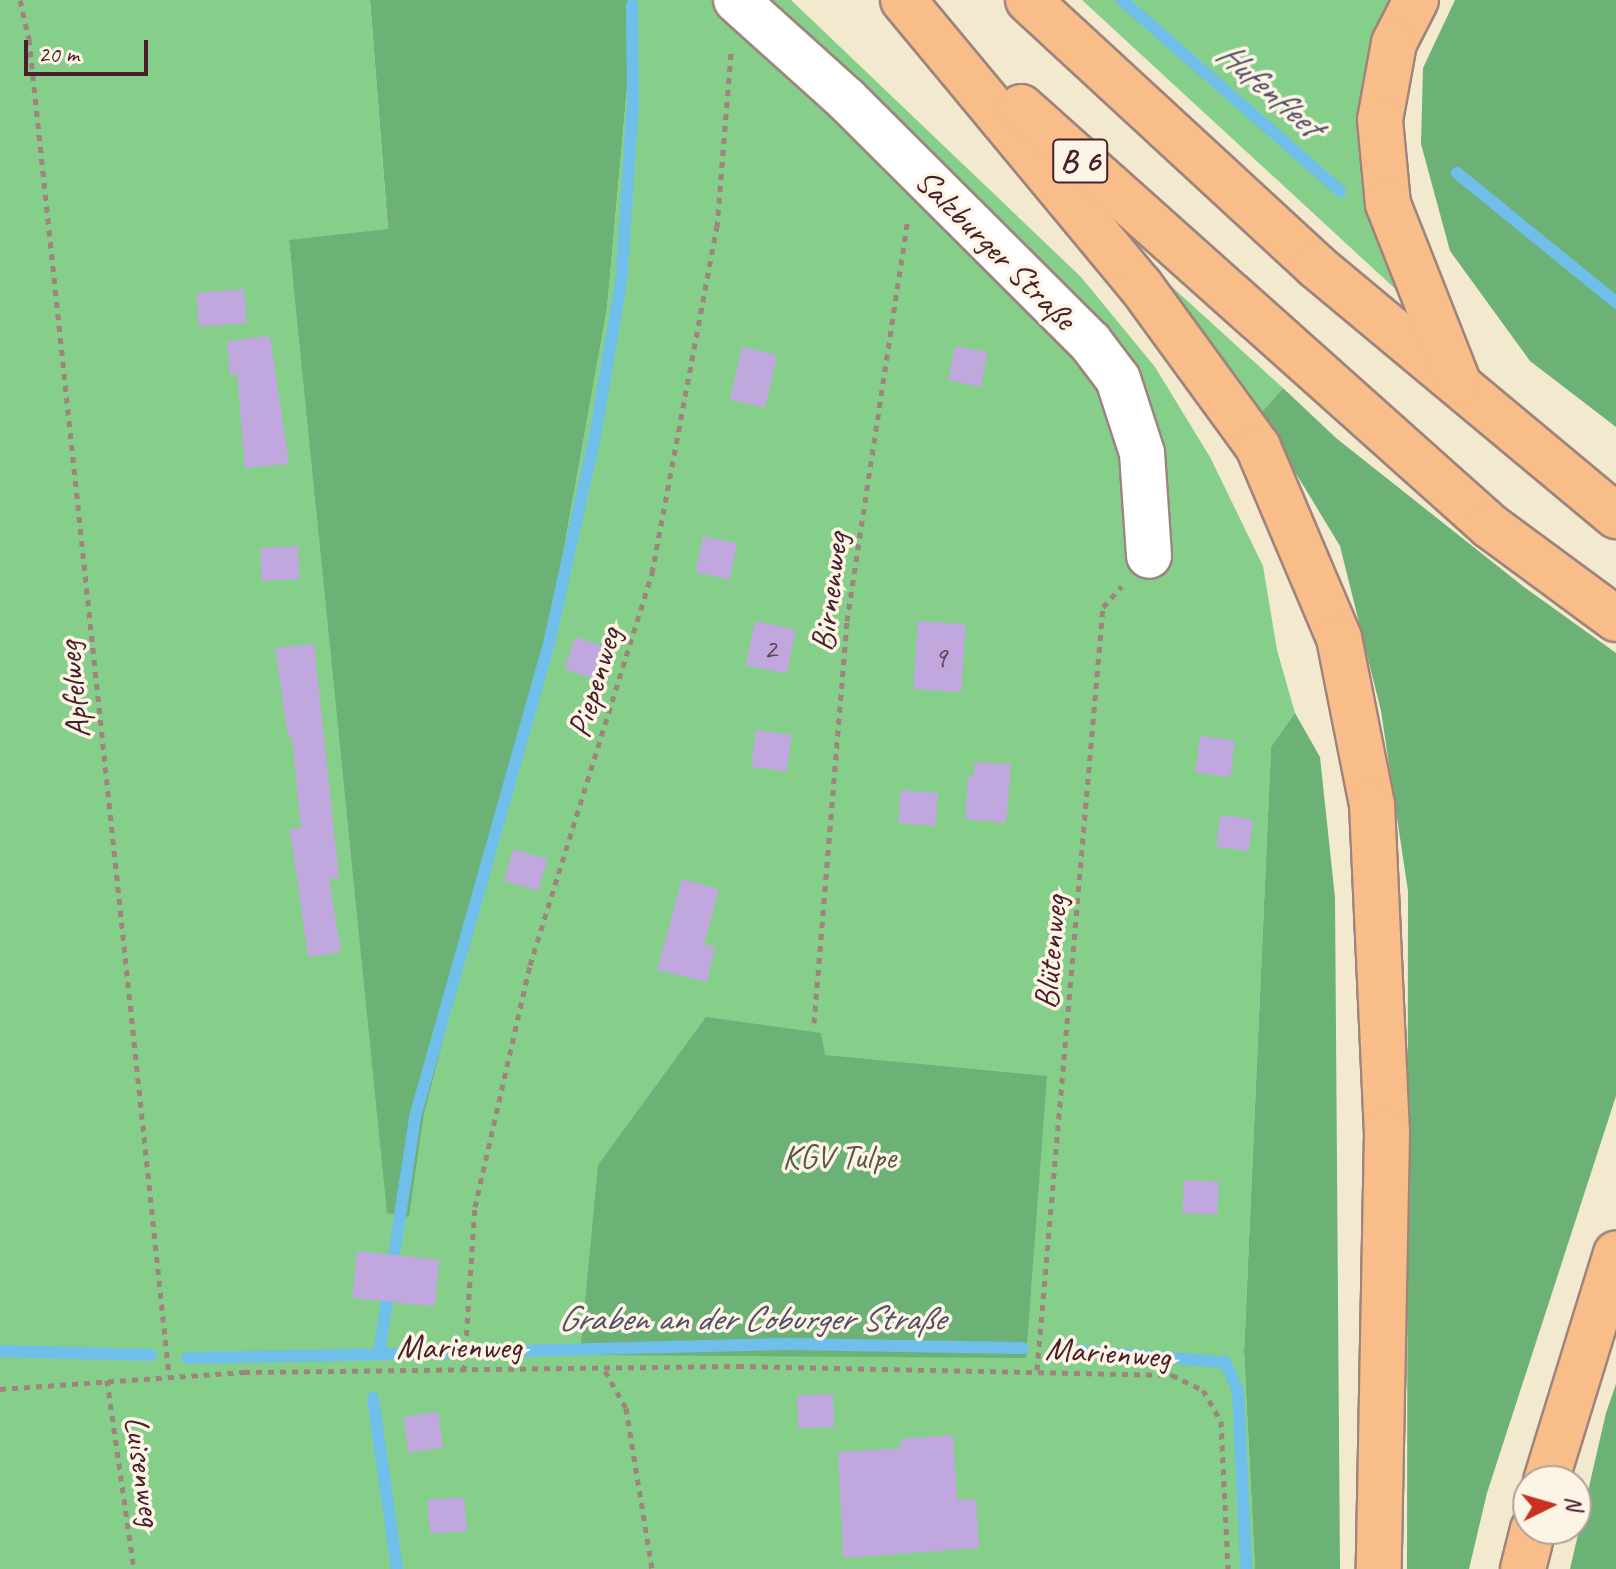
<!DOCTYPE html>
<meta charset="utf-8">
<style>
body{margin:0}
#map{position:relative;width:1616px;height:1569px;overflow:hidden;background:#f3e9cf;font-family:Caveat,sans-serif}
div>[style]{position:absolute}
.green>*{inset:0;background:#86cf8b}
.forest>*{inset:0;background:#6cb277}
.stream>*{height:12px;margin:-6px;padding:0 6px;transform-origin:6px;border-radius:6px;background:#70bfeb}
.building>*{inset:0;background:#c0a8df;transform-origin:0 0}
.path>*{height:5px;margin-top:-2.5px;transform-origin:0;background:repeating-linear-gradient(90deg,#9e847d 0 6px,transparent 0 12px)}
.roads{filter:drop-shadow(2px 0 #9e847d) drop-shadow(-2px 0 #9e847d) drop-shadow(0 2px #9e847d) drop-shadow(0 -2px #9e847d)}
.minor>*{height:44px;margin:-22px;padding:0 22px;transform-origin:22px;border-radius:22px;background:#fff}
.highway>*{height:44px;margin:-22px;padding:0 22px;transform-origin:22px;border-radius:22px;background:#f8bd88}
span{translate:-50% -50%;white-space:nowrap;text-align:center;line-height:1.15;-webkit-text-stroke:7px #fcf5e5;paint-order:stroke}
.number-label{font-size:30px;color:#684158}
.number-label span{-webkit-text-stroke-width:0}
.shield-label span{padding:2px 6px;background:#fcf5e5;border:2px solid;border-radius:6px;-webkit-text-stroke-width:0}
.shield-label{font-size:32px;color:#4a1f2b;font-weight:700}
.street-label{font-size:34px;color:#4a1f2b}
.park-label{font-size:34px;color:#5c5448}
.water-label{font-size:36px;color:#554f65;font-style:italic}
.north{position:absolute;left:1512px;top:1465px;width:80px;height:80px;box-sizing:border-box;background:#fcf5e5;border:2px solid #b59f9b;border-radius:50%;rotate:85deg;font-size:22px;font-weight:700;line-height:32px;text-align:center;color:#4a1f2b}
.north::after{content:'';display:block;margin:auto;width:28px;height:36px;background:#c8321e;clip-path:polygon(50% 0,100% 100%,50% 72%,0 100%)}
.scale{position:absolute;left:24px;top:40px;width:124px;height:36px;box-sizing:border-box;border:4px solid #4a1f2b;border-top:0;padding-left:10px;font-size:24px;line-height:28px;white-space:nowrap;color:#4a1f2b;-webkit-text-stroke:6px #fcf5e5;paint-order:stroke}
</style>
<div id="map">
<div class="green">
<i style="clip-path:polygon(0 0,370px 0,388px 230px,289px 241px,409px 1216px,424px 1115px,548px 637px,607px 309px,635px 0,791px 0,1081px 277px,1155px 367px,1210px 457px,1263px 566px,1277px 650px,1295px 713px,1271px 748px,1244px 1352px,1255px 1569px,0 1569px)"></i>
<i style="clip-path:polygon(1082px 0,1393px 0,1403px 296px)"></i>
<i style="clip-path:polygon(1114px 234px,1283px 388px,1260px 414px)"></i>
</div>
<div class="forest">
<i style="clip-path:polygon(370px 0,635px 0,607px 309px,548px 637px,424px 1115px,409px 1217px,387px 1213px,289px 240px,388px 229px)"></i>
<i style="clip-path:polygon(1455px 0,1616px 0,1616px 427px,1530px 361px,1450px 251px,1421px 144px,1423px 68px)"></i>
<i style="clip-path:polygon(1283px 388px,1336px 438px,1524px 587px,1616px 653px,1616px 1096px,1487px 1493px,1469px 1569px,1407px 1569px,1408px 891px,1381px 711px,1340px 546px,1260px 414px)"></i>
<i style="clip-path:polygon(1295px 713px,1320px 757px,1335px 898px,1340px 1569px,1255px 1569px,1244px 1352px,1271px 747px)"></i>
<i style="clip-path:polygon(706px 1017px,821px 1033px,825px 1055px,1047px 1076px,1026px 1358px,580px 1355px,598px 1165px)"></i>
<i style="clip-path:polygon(1616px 1384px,1616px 1569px,1570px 1569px,1606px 1413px)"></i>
</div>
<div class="stream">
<i style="left:1122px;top:0;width:290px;rotate:41.2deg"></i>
<i style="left:1457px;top:173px;width:205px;rotate:39.1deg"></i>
<i style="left:392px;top:1268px;width:153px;rotate:-81.3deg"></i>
<i style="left:415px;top:1117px;width:497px;rotate:-74.2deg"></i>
<i style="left:550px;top:639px;width:208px;rotate:-77.5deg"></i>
<i style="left:595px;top:436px;width:155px;rotate:-80.4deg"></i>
<i style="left:621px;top:283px;width:179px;rotate:-86.2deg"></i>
<i style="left:633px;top:104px;width:99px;rotate:-90.6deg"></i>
<i style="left:1058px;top:1349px;width:168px;rotate:4.5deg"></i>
<i style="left:1225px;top:1362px;width:32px;rotate:66deg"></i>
<i style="left:1238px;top:1391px;width:178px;rotate:87.4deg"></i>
<i style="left:0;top:1351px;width:151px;rotate:1.5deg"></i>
<i style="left:480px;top:1352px;width:308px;rotate:-1.5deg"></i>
<i style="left:788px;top:1344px;width:235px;rotate:1deg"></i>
<i style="left:379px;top:1354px;width:69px;rotate:-81.6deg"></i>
<i style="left:187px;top:1358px;width:268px;rotate:-1.1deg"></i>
<i style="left:373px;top:1398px;width:173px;rotate:82deg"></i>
</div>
<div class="building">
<i style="left:244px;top:289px;width:34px;height:48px;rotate:85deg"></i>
<i style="clip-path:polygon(270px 336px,289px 464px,245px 468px,237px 374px,230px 375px,227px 341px)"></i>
<i style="left:955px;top:346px;width:33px;height:35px;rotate:11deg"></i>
<i style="left:742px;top:347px;width:36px;height:54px;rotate:13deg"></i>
<i style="left:703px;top:536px;width:35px;height:37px;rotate:12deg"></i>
<i style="left:298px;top:546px;width:33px;height:38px;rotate:87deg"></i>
<i style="left:755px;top:621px;width:42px;height:45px;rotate:12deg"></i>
<i style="left:918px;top:621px;width:48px;height:68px;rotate:4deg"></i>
<i style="left:575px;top:637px;width:38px;height:34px;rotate:18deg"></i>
<i style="clip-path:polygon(314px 644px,339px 878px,329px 879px,341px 952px,308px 957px,290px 829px,301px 828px,292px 737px,288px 737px,275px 648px)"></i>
<i style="left:756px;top:730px;width:36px;height:37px;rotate:8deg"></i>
<i style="left:1200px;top:736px;width:35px;height:37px;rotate:7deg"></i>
<i style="clip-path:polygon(975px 762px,1011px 764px,1006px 823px,965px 819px,968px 775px,974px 776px)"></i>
<i style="left:901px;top:790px;width:37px;height:33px;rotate:5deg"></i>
<i style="left:1220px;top:815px;width:33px;height:32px;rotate:7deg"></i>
<i style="left:513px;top:849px;width:36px;height:33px;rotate:16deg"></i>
<i style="clip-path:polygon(682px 879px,719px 889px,704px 944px,715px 947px,707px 982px,657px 970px)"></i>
<i style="left:1184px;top:1180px;width:35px;height:33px;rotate:3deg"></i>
<i style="left:357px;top:1251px;width:83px;height:47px;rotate:6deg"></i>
<i style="left:833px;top:1394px;width:33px;height:36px;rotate:88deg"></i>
<i style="left:438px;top:1412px;width:36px;height:35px;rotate:82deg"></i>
<i style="clip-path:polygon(953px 1435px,957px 1500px,976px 1499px,979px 1548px,843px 1558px,838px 1452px,901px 1448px,900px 1439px)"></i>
<i style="left:464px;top:1497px;width:34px;height:37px;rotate:85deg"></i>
</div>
<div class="path">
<i style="left:20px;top:0;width:40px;rotate:77deg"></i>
<i style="left:29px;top:39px;width:1344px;rotate:84.02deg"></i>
<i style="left:814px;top:1023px;width:403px;rotate:-85.3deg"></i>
<i style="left:847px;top:621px;width:403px;rotate:-81.4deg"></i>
<i style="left:1037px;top:1370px;width:766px;rotate:-85.06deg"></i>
<i style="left:1103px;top:607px;width:28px;rotate:-48deg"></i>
<i style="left:464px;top:1371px;width:164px;rotate:-86.2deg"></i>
<i style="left:475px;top:1207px;width:248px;rotate:-77.2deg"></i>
<i style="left:530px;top:965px;width:411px;rotate:-72.7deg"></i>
<i style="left:652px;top:573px;width:352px;rotate:-79.4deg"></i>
<i style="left:717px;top:227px;width:176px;rotate:-85.4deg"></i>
<i style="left:605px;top:1371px;width:43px;rotate:60.4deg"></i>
<i style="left:626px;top:1408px;width:163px;rotate:80.8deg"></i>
<i style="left:107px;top:1380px;width:191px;rotate:81.9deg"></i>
<i style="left:0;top:1389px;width:245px;rotate:-4deg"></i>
<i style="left:244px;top:1372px;width:494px;rotate:-0.7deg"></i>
<i style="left:738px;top:1366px;width:434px;rotate:1.2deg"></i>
<i style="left:1172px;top:1375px;width:34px;rotate:26deg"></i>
<i style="left:1203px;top:1390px;width:36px;rotate:60deg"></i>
<i style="left:1221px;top:1421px;width:148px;rotate:87.3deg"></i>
</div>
<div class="roads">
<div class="minor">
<i style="left:736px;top:0;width:148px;rotate:42deg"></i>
<i style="left:846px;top:99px;width:344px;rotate:44.9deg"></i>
<i style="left:1090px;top:342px;width:46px;rotate:52.9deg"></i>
<i style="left:1118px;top:379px;width:78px;rotate:72deg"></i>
<i style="left:1142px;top:453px;width:103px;rotate:86.1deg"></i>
</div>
<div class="highway">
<i style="left:903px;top:0;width:371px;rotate:50.3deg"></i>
<i style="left:1140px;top:285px;width:200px;rotate:53.9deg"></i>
<i style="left:1258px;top:447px;width:207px;rotate:67deg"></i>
<i style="left:1339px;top:638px;width:169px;rotate:78.8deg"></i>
<i style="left:1372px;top:804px;width:329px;rotate:87.4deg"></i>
<i style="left:1387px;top:1133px;width:436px;rotate:91.1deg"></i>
<i style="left:1028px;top:0;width:392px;rotate:42.7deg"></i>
<i style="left:1316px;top:266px;width:391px;rotate:39.8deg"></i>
<i style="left:1416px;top:0;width:48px;rotate:117.1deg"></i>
<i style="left:1394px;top:43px;width:78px;rotate:100.3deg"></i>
<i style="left:1380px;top:120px;width:84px;rotate:84.6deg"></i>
<i style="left:1388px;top:204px;width:191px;rotate:68.5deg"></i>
<i style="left:1021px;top:107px;width:629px;rotate:41.78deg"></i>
<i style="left:1490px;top:526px;width:157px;rotate:36.4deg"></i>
<i style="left:1546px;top:1481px;width:238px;rotate:-72.9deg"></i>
<i style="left:1523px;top:1569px;width:41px;rotate:-76deg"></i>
</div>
</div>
<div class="number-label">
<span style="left:770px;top:648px">2</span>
<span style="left:940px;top:657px">9</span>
</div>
<div class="shield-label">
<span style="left:1080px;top:161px">B 6</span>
</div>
<div class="street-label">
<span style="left:996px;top:249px;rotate:45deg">Salzburger Straße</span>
<span style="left:829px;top:592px;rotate:-83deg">Birnenweg</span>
<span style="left:594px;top:682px;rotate:-73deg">Piepenweg</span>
<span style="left:73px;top:690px;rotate:-96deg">Apfelweg</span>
<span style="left:1050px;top:952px;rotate:-85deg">Blütenweg</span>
<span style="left:459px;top:1347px">Marienweg</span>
<span style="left:1108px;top:1352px;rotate:4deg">Marienweg</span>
<span style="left:144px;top:1471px;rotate:82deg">Luisenweg</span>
</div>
<div class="park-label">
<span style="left:839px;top:1157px">KGV Tulpe</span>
</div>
<div class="water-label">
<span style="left:1269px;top:89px;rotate:41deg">Hufenfleet</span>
<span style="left:751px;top:1319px">Graben an der Coburger Straße</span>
</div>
<div class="north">N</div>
<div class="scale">20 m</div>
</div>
